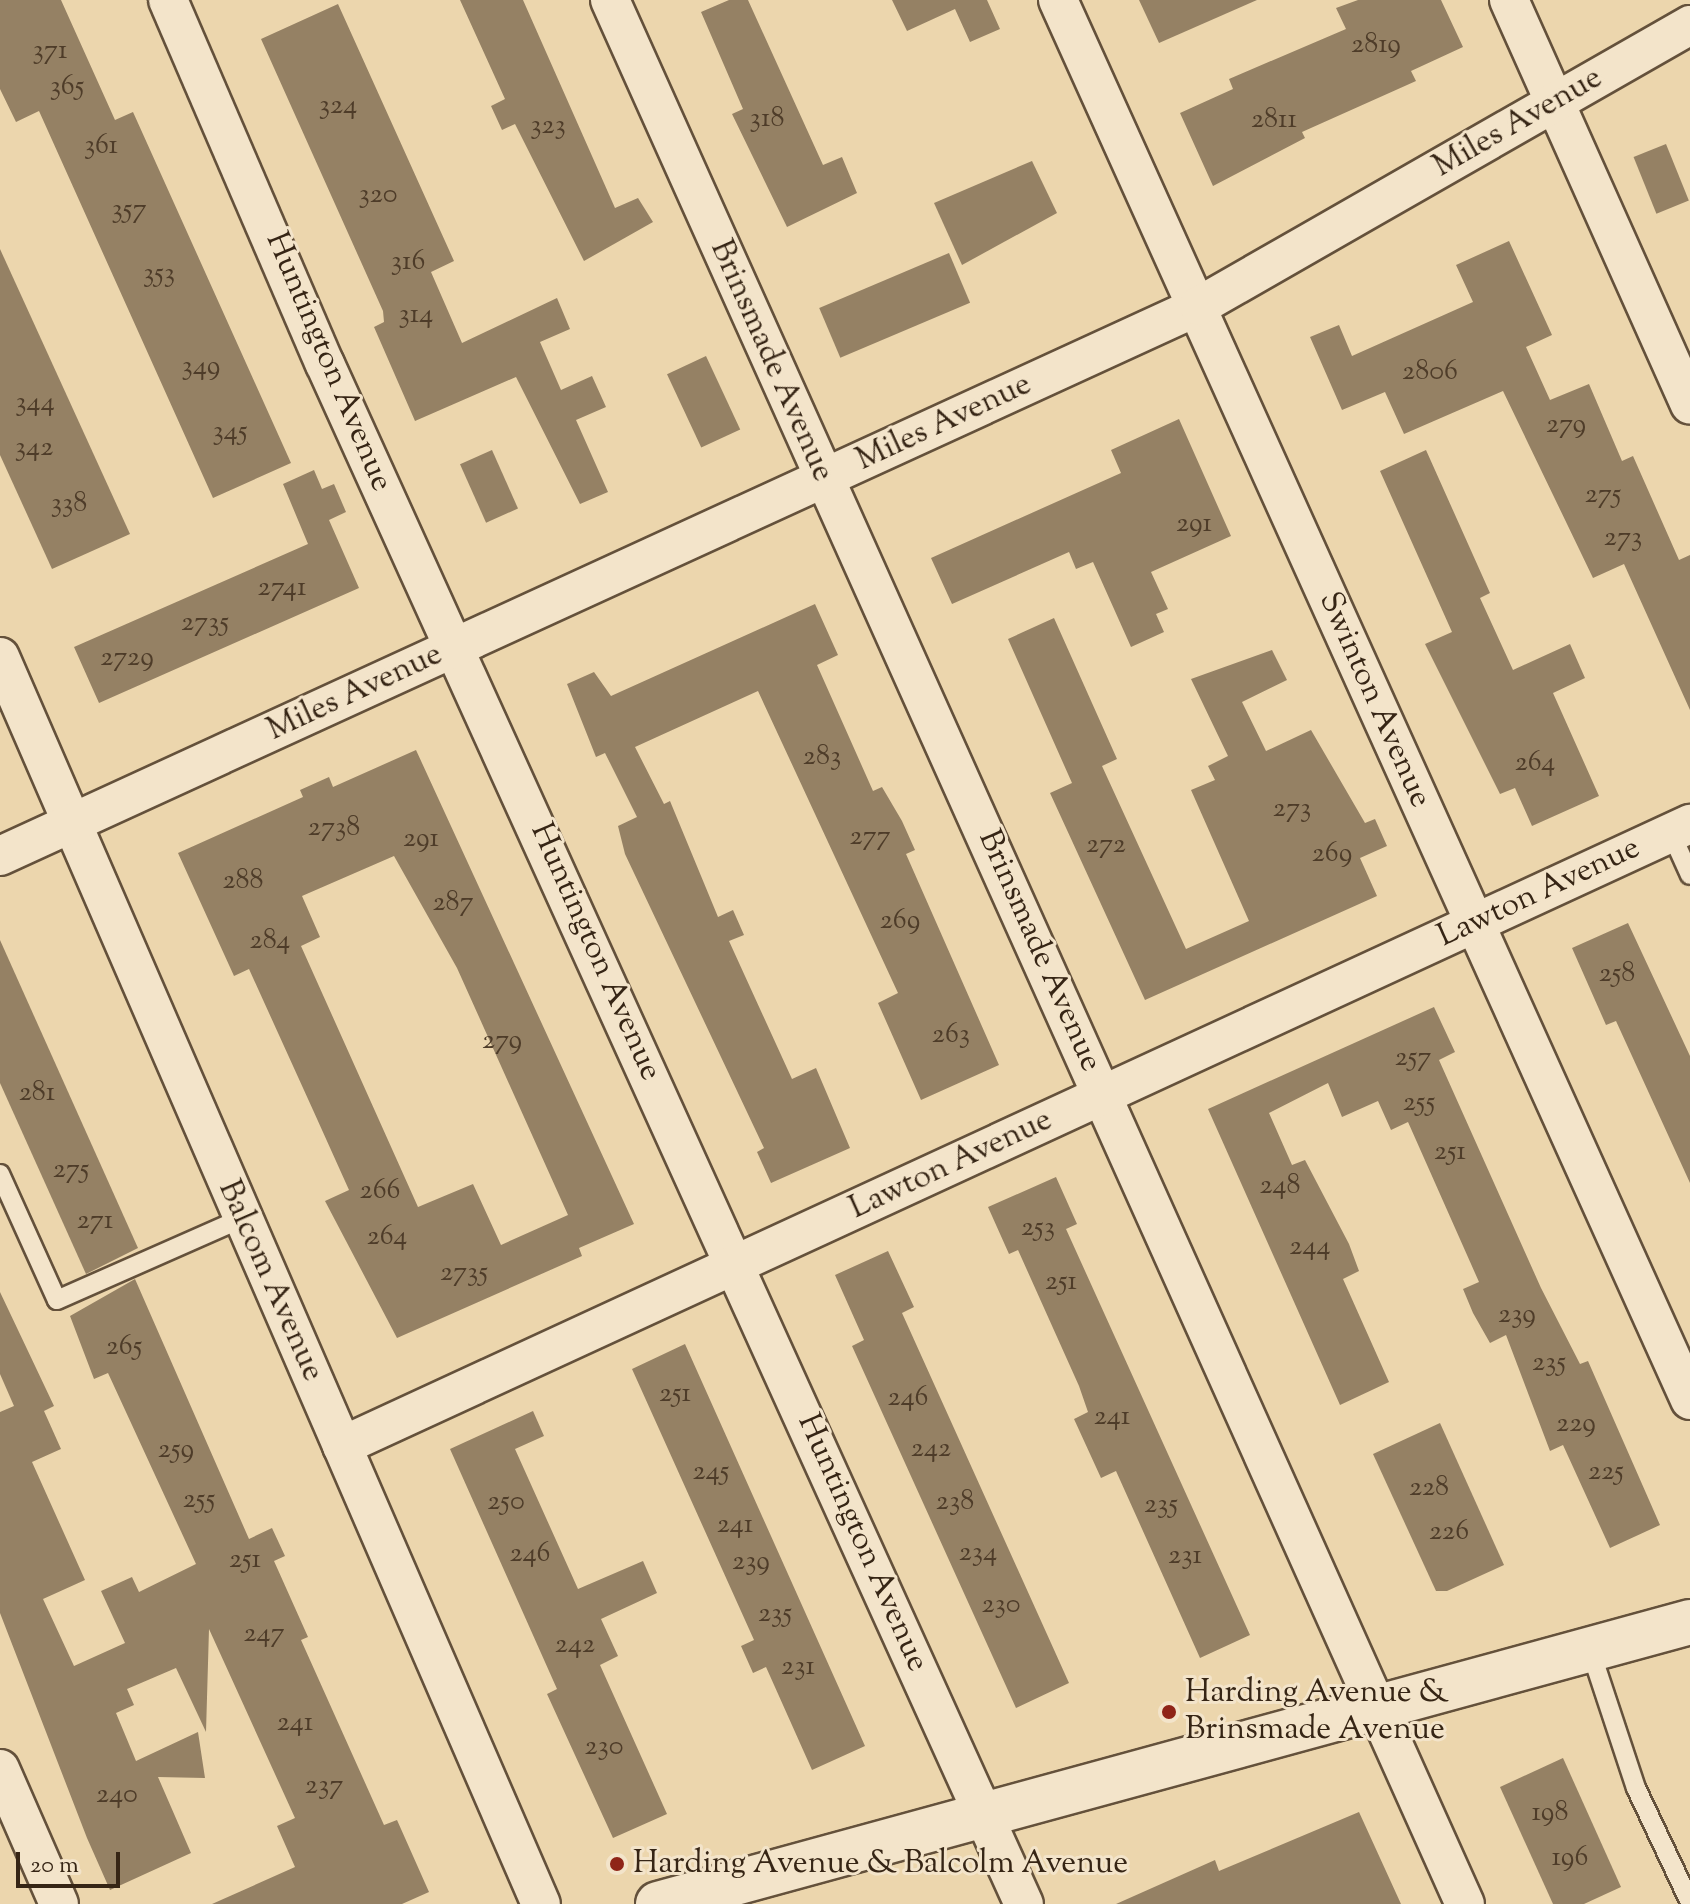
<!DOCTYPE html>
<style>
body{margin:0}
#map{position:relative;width:1690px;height:1904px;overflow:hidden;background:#ecd6ad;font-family:"Sorts Mill Goudy",serif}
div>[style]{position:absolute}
.building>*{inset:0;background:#958164;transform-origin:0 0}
.roads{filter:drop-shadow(2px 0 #64513b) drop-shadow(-2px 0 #64513b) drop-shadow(0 2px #64513b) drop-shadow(0 -2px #64513b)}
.service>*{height:18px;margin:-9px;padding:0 9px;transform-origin:9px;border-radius:9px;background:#f3e4ca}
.minor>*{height:38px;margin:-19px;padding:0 19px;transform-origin:19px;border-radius:19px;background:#f3e4ca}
.tertiary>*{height:44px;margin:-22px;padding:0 22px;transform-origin:22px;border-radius:22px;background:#f3e4ca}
.dots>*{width:22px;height:22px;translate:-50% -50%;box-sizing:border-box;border:4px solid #f3e4ca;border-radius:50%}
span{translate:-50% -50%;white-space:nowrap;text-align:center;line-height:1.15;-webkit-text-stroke:6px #f3e4ca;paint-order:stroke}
.number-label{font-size:28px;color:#4e3c29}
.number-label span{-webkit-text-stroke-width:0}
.street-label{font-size:32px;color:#362515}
.poi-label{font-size:32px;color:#362515}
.left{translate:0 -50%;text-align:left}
.scale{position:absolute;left:16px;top:1852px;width:104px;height:36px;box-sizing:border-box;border:4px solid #362515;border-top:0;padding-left:10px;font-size:24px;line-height:28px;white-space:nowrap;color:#362515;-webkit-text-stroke:6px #f3e4ca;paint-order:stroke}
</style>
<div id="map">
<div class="building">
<i style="clip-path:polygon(0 0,61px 0,115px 120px,133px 112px,291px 463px,213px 498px,39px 111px,16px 122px,0 89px)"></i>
<i style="clip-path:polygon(460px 0,523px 0,615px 208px,638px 198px,653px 222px,584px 261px,515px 124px,502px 130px,491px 106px,505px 99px)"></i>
<i style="clip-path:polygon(729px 0,748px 0,823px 165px,842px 157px,857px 193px,787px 227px,732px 114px,743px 109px,701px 12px)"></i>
<i style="clip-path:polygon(892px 0,987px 0,1000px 29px,970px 42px,955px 9px,907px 31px)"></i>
<i style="clip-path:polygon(1139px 0,1257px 0,1159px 43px)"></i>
<i style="clip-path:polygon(1358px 0,1441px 0,1463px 47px,1411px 71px,1416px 81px,1302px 132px,1305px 138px,1213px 186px,1180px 113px,1233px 89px,1229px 79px,1346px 29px,1336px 8px)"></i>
<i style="clip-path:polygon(338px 4px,454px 261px,431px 272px,462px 343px,557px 298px,570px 329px,540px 342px,561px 390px,592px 376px,606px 407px,576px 420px,608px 492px,580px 504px,516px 377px,415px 421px,374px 327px,384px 322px,383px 311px,261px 39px)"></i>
<i style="left:1666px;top:144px;width:61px;height:35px;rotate:68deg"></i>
<i style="clip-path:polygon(1032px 161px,1057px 213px,962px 265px,934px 203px)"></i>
<i style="clip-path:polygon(1509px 241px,1552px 335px,1526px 347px,1550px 400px,1589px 384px,1622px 461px,1633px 456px,1679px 560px,1690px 555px,1690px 710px,1624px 564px,1593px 578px,1503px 391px,1404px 434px,1385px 392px,1342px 410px,1310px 337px,1339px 325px,1352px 356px,1473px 302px,1456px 265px)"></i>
<i style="clip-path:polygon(0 249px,130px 534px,52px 569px,0 455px)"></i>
<i style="left:949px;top:253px;width:54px;height:141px;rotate:67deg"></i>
<i style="left:706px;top:356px;width:81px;height:43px;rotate:65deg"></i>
<i style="clip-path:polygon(1179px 419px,1231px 536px,1151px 572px,1168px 609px,1156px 614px,1164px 632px,1131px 647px,1093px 562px,1076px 569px,1069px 552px,952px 604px,931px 558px,1121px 473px,1111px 450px)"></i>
<i style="left:492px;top:450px;width:64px;height:35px;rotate:66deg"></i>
<i style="clip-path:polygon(1426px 450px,1490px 593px,1480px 598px,1513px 670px,1570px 644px,1585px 678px,1553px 693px,1599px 796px,1532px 826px,1515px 788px,1500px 794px,1425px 644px,1452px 632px,1380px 471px)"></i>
<i style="clip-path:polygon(314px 470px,322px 489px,334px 484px,346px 512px,329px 520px,359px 588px,99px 703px,74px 647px,308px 544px,283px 484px)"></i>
<i style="clip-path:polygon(815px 604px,838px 655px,817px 665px,873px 791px,882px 787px,902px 821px,915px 850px,906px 854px,999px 1065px,921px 1100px,878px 1003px,898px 993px,758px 691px,635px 747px,664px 804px,670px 801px,718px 917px,733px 910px,744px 935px,729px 941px,792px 1079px,816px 1068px,850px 1148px,771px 1183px,757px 1152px,764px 1148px,625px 854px,618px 826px,637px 817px,605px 753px,596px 757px,567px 684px,594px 672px,611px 696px)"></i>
<i style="clip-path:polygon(1054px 618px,1117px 759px,1102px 766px,1186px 949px,1249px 921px,1191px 790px,1215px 780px,1208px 766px,1228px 756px,1191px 679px,1272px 650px,1287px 680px,1242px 702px,1266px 751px,1311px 730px,1365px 823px,1375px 819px,1387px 846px,1360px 858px,1377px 896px,1145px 1000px,1050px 793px,1072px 783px,1008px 639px)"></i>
<i style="clip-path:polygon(evenodd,416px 750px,634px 1224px,579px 1248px,582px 1256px,397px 1338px,325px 1201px,349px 1190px,313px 1110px,249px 969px,234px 976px,178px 853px,303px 797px,300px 790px,329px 777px,333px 787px,416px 750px,394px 856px,457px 968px,568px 1215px,501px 1245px,473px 1184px,418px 1207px,301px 946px,320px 937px,302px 896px,394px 856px)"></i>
<i style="clip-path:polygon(1628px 923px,1690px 1056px,1690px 1183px,1616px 1021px,1606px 1025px,1572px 948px)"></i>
<i style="clip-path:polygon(0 940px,138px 1248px,86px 1274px,0 1083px)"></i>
<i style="clip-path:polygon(1434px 1007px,1455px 1052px,1439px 1060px,1541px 1288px,1580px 1364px,1588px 1361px,1660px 1525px,1610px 1548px,1563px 1445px,1550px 1451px,1506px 1335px,1490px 1343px,1473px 1313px,1463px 1289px,1479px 1282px,1408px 1122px,1391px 1130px,1378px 1101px,1342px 1117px,1328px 1083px,1269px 1113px,1292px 1165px,1305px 1160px,1349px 1244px,1359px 1271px,1343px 1279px,1389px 1382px,1340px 1405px,1208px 1109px)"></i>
<i style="clip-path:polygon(1056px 1177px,1077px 1224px,1066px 1229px,1250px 1635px,1200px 1658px,1116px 1471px,1101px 1478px,1074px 1419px,1088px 1412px,1079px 1386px,1018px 1250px,1009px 1254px,988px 1207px)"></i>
<i style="clip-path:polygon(888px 1251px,914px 1307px,902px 1313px,1069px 1683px,1016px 1708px,852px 1346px,864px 1340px,835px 1275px)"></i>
<i style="clip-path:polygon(135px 1279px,249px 1539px,272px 1528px,285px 1556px,274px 1561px,308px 1637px,301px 1640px,384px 1825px,397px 1820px,429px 1892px,402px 1904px,212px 1904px,295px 1867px,277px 1826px,295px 1818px,209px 1629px,206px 1732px,176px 1668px,127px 1689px,134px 1705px,116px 1713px,136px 1761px,198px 1732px,205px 1778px,158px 1777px,191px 1853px,110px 1890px,87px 1838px,0 1613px,0 1412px,14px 1406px,0 1374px,0 1292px,54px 1406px,44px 1411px,61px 1449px,32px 1462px,85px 1580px,43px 1599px,74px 1666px,125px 1643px,101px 1591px,132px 1577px,139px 1592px,196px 1564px,108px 1373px,94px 1379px,70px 1316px)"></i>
<i style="clip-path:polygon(685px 1344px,865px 1746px,812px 1770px,766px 1667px,753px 1673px,741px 1646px,754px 1640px,632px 1369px)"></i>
<i style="clip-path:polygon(533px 1411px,544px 1436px,515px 1449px,578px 1589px,643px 1561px,657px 1593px,601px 1619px,618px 1656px,600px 1665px,667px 1814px,613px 1838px,547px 1694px,557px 1689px,450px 1449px)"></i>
<i style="clip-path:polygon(1440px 1423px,1504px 1565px,1447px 1591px,1436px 1591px,1373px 1454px)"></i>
<i style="clip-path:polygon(1563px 1758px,1621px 1887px,1584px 1904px,1553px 1904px,1500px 1787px)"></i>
<i style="clip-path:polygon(1359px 1812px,1401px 1904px,1116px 1904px,1215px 1860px,1219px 1871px)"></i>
</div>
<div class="roads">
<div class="service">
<i style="left:1671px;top:833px;width:46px;rotate:65.7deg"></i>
<i style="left:0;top:1174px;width:138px;rotate:65.7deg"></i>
<i style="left:57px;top:1300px;width:203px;rotate:-23.8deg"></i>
<i style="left:1590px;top:1649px;width:146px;rotate:71.7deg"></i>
<i style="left:1636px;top:1788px;width:126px;rotate:64.7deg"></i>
</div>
<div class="minor">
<i style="left:168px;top:0;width:396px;rotate:66.7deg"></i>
<i style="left:325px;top:364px;width:1691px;rotate:65.59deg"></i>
<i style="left:610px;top:0;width:2087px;rotate:65.82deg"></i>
<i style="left:1058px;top:0;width:1536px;rotate:65.7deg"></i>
<i style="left:1509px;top:0;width:443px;rotate:65.9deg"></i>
<i style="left:0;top:657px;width:1359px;rotate:66.55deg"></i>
<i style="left:0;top:856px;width:1319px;rotate:-24.64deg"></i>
<i style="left:1199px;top:306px;width:566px;rotate:-29.78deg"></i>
<i style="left:342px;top:1446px;width:1485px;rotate:-24.77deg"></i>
<i style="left:0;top:1769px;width:147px;rotate:66.4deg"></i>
</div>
<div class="tertiary">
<i style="left:658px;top:1904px;width:1070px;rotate:-15.28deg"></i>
</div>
</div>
<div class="dots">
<i style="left:1169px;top:1712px;background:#8f2418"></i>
<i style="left:617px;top:1864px;background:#8f2418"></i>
</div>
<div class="number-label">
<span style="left:1376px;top:45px">2819</span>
<span style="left:50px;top:51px">371</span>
<span style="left:67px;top:87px">365</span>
<span style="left:338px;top:106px">324</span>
<span style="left:767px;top:119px">318</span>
<span style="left:1274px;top:120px">2811</span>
<span style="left:548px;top:126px">323</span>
<span style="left:101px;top:146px">361</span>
<span style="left:378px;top:195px">320</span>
<span style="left:129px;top:210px">357</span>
<span style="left:408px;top:262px">316</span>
<span style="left:159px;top:274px">353</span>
<span style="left:416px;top:315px">314</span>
<span style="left:201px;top:367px">349</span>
<span style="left:1430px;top:372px">2806</span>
<span style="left:35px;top:403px">344</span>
<span style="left:1566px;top:425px">279</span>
<span style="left:230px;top:432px">345</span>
<span style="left:34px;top:448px">342</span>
<span style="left:1603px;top:495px">275</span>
<span style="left:69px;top:504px">338</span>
<span style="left:1194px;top:524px">291</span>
<span style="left:1623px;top:538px">273</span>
<span style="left:282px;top:588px">2741</span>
<span style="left:205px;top:623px">2735</span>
<span style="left:127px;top:658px">2729</span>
<span style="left:822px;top:757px">283</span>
<span style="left:1535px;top:763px">264</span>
<span style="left:1292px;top:809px">273</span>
<span style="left:334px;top:828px">2738</span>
<span style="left:870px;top:837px">277</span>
<span style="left:421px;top:839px">291</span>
<span style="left:1106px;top:845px">272</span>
<span style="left:1332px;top:854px">269</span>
<span style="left:243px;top:881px">288</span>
<span style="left:453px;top:903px">287</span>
<span style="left:900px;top:921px">269</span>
<span style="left:270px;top:941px">284</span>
<span style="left:1617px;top:974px">258</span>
<span style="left:951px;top:1035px">263</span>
<span style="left:502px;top:1041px">279</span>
<span style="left:1413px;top:1058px">257</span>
<span style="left:37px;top:1093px">281</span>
<span style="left:1419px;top:1103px">255</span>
<span style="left:1450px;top:1152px">251</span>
<span style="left:71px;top:1170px">275</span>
<span style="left:1280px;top:1186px">248</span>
<span style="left:380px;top:1191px">266</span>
<span style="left:95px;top:1221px">271</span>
<span style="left:1038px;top:1228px">253</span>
<span style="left:387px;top:1237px">264</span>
<span style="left:1310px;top:1247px">244</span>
<span style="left:464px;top:1273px">2735</span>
<span style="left:1061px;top:1282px">251</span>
<span style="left:1517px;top:1315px">239</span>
<span style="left:124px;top:1347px">265</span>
<span style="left:1549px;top:1363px">235</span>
<span style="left:675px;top:1394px">251</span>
<span style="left:908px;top:1398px">246</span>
<span style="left:1112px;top:1417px">241</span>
<span style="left:1576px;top:1424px">229</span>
<span style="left:931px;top:1449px">242</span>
<span style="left:176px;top:1450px">259</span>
<span style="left:711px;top:1472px">245</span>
<span style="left:1606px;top:1472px">225</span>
<span style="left:1429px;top:1488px">228</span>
<span style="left:199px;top:1500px">255</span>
<span style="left:506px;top:1502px">250</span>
<span style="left:955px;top:1502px">238</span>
<span style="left:1161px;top:1505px">235</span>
<span style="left:735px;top:1525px">241</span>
<span style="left:1449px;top:1532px">226</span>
<span style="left:978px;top:1553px">234</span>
<span style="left:530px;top:1554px">246</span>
<span style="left:1185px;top:1556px">231</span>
<span style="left:245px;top:1560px">251</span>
<span style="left:751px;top:1562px">239</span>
<span style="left:1001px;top:1605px">230</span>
<span style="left:775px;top:1614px">235</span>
<span style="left:264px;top:1634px">247</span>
<span style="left:575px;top:1645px">242</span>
<span style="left:798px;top:1667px">231</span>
<span style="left:295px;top:1723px">241</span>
<span style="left:604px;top:1747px">230</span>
<span style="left:324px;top:1786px">237</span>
<span style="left:117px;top:1795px">240</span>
<span style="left:1550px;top:1813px">198</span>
<span style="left:1570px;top:1858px">196</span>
</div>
<div class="street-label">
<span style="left:1518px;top:123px;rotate:-30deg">Miles Avenue</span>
<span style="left:771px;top:361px;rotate:66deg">Brinsmade Avenue</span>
<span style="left:328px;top:362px;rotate:67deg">Huntington Avenue</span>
<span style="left:944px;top:423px;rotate:-25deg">Miles Avenue</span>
<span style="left:355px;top:693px;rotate:-25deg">Miles Avenue</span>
<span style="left:1374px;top:700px;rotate:66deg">Swinton Avenue</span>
<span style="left:1539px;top:893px;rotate:-25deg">Lawton Avenue</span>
<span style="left:1039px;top:951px;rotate:66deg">Brinsmade Avenue</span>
<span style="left:595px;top:952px;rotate:66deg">Huntington Avenue</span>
<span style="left:951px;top:1165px;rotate:-25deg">Lawton Avenue</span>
<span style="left:270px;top:1281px;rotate:66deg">Balcom Avenue</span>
<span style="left:862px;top:1543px;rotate:66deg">Huntington Avenue</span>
</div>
<div class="poi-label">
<span class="left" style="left:1185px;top:1712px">Harding Avenue &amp;<br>Brinsmade Avenue</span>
<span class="left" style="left:633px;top:1864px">Harding Avenue &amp; Balcolm Avenue</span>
</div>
<div class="scale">20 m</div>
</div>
